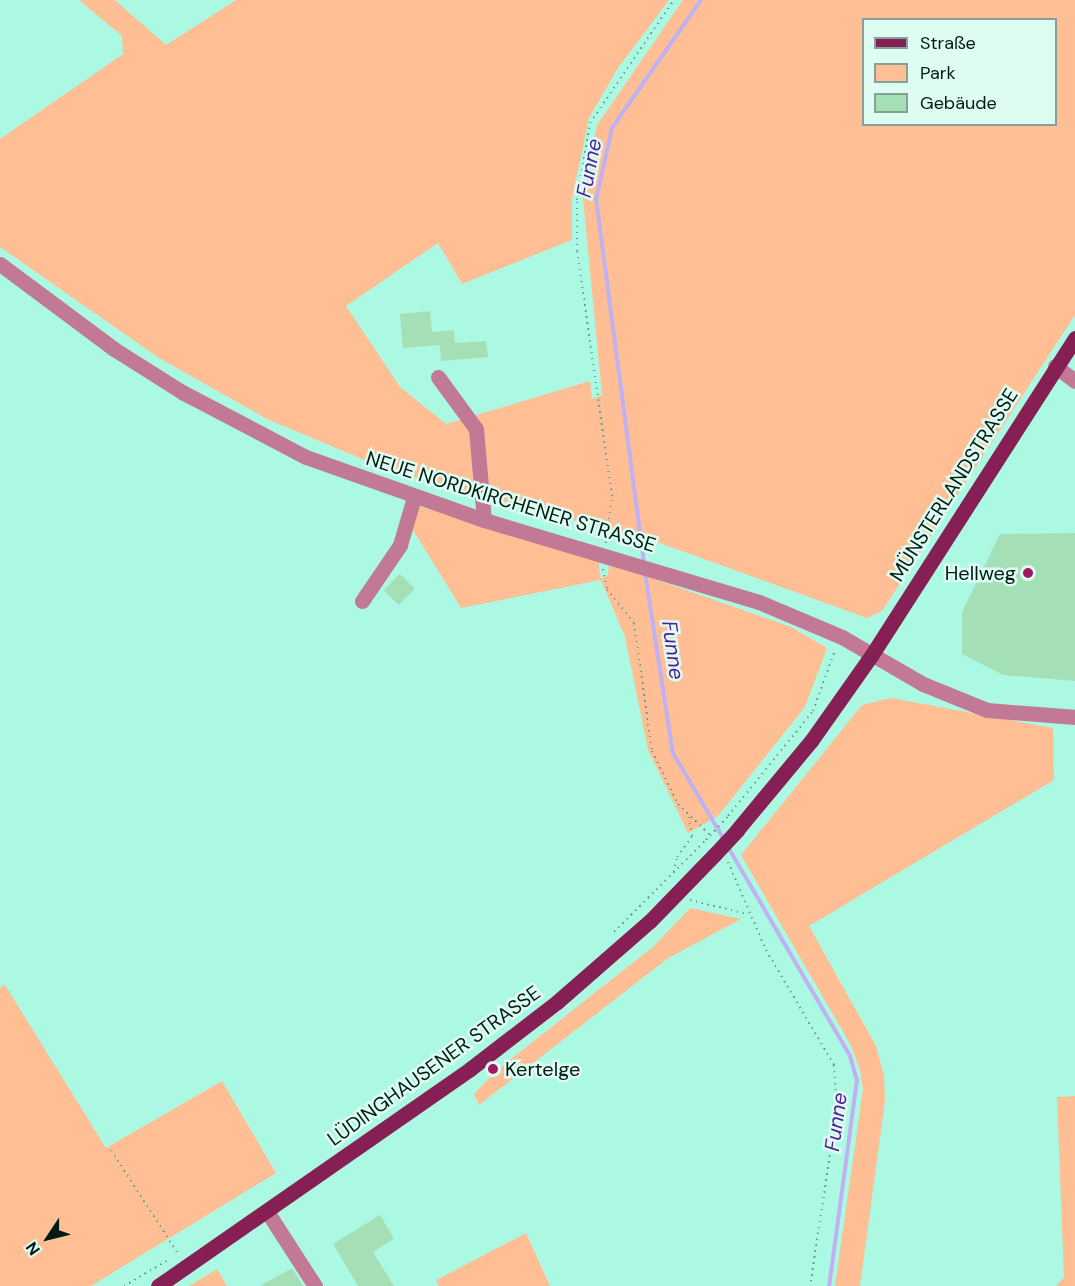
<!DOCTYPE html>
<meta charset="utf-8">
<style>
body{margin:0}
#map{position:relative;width:1075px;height:1286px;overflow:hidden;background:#acf9e3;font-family:"DM Sans",sans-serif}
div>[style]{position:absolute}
.green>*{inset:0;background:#ffbe94}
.stream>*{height:4px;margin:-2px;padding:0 2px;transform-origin:2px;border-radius:2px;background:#bfb1f2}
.building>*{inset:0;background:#a4dfb6;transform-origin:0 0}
.path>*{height:2px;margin-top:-1px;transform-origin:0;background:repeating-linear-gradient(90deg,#68a191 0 1.5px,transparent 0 6px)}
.minor>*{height:15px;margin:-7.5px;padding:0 7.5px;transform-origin:7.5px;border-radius:7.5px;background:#c17996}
.major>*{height:15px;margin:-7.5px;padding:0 7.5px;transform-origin:7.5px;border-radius:7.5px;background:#862054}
.path-bridge>*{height:2px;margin-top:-1px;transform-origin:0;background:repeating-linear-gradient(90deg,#68a191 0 1.5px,transparent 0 6px)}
.major-bridge>*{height:15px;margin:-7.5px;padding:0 7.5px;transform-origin:7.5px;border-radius:7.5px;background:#862054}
.dots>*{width:16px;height:16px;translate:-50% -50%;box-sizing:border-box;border:3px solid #defcf2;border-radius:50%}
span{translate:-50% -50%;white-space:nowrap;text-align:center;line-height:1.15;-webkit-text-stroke:5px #defcf2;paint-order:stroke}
.street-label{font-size:20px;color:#001b14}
.poi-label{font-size:20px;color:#001b14}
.right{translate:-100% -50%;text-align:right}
.left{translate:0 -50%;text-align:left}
.water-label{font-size:21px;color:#4f1e9a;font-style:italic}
.legend{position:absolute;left:862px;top:18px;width:195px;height:108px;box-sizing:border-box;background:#defcf2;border:2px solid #85a299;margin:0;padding:8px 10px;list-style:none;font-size:18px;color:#001b14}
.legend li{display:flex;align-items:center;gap:12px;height:30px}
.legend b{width:30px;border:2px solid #85a299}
.north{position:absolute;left:18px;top:1208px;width:60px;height:60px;-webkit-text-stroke:4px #defcf2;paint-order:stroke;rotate:235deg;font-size:16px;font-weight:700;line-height:24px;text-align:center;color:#001b14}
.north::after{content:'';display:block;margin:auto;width:21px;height:27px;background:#001b14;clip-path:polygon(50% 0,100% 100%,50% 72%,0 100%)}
</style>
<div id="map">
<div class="green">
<i style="clip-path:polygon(evenodd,79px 0,115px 0,166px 45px,236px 0,669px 0,618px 68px,589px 118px,572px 199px,572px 240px,462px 284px,438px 243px,346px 306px,400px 387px,446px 424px,590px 381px,592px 399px,602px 395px,583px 198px,597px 125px,683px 0,1075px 0,1075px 315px,882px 611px,867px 618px,657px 542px,393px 472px,267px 419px,159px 358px,0 247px,0 139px,123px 54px,122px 36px,79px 0,864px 20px,1056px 20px,1056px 124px,864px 124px,864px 20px)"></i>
<i style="clip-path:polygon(419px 506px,598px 560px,601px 579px,608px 575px,609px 563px,791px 627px,827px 648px,805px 707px,718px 816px,688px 833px,648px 750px,625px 637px,601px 580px,461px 608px,413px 530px)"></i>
<i style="clip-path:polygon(891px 698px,1053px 728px,1054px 780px,809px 926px,876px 1046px,884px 1076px,885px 1101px,860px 1286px,835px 1286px,863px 1089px,860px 1070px,850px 1044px,741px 855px,862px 705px)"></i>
<i style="clip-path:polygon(690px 908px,741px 919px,667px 959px,479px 1105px,474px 1094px,497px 1070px,654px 946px)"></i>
<i style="clip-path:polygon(5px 985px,106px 1148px,222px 1081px,276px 1173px,91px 1286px,0 1286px,0 988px)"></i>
<i style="clip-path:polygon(1075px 1096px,1075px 1286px,1056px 1286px,1064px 1277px,1057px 1097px)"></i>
<i style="clip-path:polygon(526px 1233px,550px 1286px,439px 1286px,436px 1280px)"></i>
<i style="clip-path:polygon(217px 1269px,227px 1286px,189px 1286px)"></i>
</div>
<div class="stream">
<i style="left:644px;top:563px;width:366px;rotate:-97.5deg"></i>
<i style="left:596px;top:200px;width:74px;rotate:-77.5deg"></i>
<i style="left:612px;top:128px;width:156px;rotate:-55.2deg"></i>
<i style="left:645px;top:573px;width:182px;rotate:81.2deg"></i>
<i style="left:673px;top:753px;width:99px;rotate:59.5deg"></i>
<i style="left:728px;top:847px;width:242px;rotate:59.7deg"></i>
<i style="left:850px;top:1056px;width:25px;rotate:74deg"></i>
<i style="left:857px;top:1080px;width:208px;rotate:97.7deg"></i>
</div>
<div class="building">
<i style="clip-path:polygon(430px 311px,432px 332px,454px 330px,455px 343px,486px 341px,488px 357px,441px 361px,440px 345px,403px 348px,400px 314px)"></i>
<i style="clip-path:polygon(1075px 533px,1075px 681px,1003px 675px,962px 654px,962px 612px,1000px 534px)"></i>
<i style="left:400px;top:574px;width:21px;height:23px;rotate:45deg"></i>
<i style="clip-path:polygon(380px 1215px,394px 1239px,373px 1252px,394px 1286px,358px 1286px,333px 1244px)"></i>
<i style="clip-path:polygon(292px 1268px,303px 1286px,260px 1286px)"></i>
</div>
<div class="path">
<i style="left:606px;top:543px;width:47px;rotate:-82.7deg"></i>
<i style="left:612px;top:496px;width:247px;rotate:-98.1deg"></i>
<i style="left:577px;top:251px;width:51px;rotate:-90deg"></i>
<i style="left:577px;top:200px;width:78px;rotate:-80.4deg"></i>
<i style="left:590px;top:123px;width:149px;rotate:-55.7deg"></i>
<i style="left:603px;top:569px;width:20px;rotate:79deg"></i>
<i style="left:607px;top:589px;width:43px;rotate:51.5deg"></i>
<i style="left:634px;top:623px;width:129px;rotate:82deg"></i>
<i style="left:652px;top:751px;width:59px;rotate:63.9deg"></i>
<i style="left:678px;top:804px;width:47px;rotate:44.1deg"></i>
<i style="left:728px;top:816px;width:135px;rotate:-51deg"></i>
<i style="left:813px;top:711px;width:65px;rotate:-70.2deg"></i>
<i style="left:728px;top:862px;width:96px;rotate:66.6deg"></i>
<i style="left:766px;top:950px;width:134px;rotate:59.4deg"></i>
<i style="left:834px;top:1065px;width:43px;rotate:86deg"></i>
<i style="left:837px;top:1108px;width:180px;rotate:98.6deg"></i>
<i style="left:674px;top:872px;width:15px;rotate:-79deg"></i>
<i style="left:677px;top:857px;width:26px;rotate:-54deg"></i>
<i style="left:692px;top:836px;width:22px;rotate:-100deg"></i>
<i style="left:690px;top:900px;width:60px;rotate:13.6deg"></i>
<i style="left:614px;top:932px;width:130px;rotate:-45deg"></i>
<i style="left:111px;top:1150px;width:125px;rotate:57.1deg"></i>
<i style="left:124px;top:1286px;width:51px;rotate:-30.6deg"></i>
</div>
<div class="minor">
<i style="left:0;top:264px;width:142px;rotate:36.7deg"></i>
<i style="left:114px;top:349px;width:80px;rotate:32.3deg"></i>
<i style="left:182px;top:392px;width:140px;rotate:27.7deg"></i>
<i style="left:306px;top:457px;width:189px;rotate:19.5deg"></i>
<i style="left:484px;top:520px;width:287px;rotate:16.6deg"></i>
<i style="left:759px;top:602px;width:90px;rotate:22.9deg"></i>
<i style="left:842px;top:637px;width:94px;rotate:30.1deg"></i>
<i style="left:923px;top:684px;width:69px;rotate:22.1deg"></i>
<i style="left:987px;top:710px;width:88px;rotate:4.5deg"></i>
<i style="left:1055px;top:366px;width:25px;rotate:37deg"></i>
<i style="left:438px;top:377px;width:64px;rotate:53.8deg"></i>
<i style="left:476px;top:429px;width:91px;rotate:85deg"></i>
<i style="left:362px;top:601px;width:68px;rotate:-55.8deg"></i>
<i style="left:400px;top:545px;width:50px;rotate:-73.7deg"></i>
<i style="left:268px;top:1213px;width:87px;rotate:57.2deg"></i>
</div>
<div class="major">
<i style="left:737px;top:830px;width:116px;rotate:-50.3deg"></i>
<i style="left:811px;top:741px;width:104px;rotate:-54.8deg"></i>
<i style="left:871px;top:656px;width:378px;rotate:-57.3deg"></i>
<i style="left:158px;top:1286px;width:380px;rotate:-34.8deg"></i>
<i style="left:470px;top:1069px;width:110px;rotate:-37.6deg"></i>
<i style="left:557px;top:1002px;width:123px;rotate:-41.1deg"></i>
<i style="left:650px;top:921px;width:93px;rotate:-45.9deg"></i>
</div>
<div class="path-bridge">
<i style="left:706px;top:840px;width:33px;rotate:-47deg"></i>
</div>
<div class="major-bridge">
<i style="left:715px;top:854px;width:33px;rotate:-47deg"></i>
</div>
<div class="dots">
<i style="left:1028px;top:573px;background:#a21863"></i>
<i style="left:493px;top:1069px;background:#a21863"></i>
</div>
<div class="street-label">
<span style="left:954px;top:485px;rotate:-58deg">MÜNSTERLANDSTRASSE</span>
<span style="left:511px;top:502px;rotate:17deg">NEUE NORDKIRCHENER STRASSE</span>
<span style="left:434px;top:1066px;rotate:-36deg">LÜDINGHAUSENER STRASSE</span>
</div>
<div class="poi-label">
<span class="right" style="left:1016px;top:573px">Hellweg</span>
<span class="left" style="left:505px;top:1069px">Kertelge</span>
</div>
<div class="water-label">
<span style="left:589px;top:168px;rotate:-79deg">Funne</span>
<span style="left:673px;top:650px;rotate:82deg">Funne</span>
<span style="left:836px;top:1122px;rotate:-82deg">Funne</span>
</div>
<ul class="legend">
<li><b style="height:8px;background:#862054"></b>Straße</li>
<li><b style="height:16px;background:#ffbe94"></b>Park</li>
<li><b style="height:16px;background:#a4dfb6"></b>Gebäude</li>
</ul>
<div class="north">N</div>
</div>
